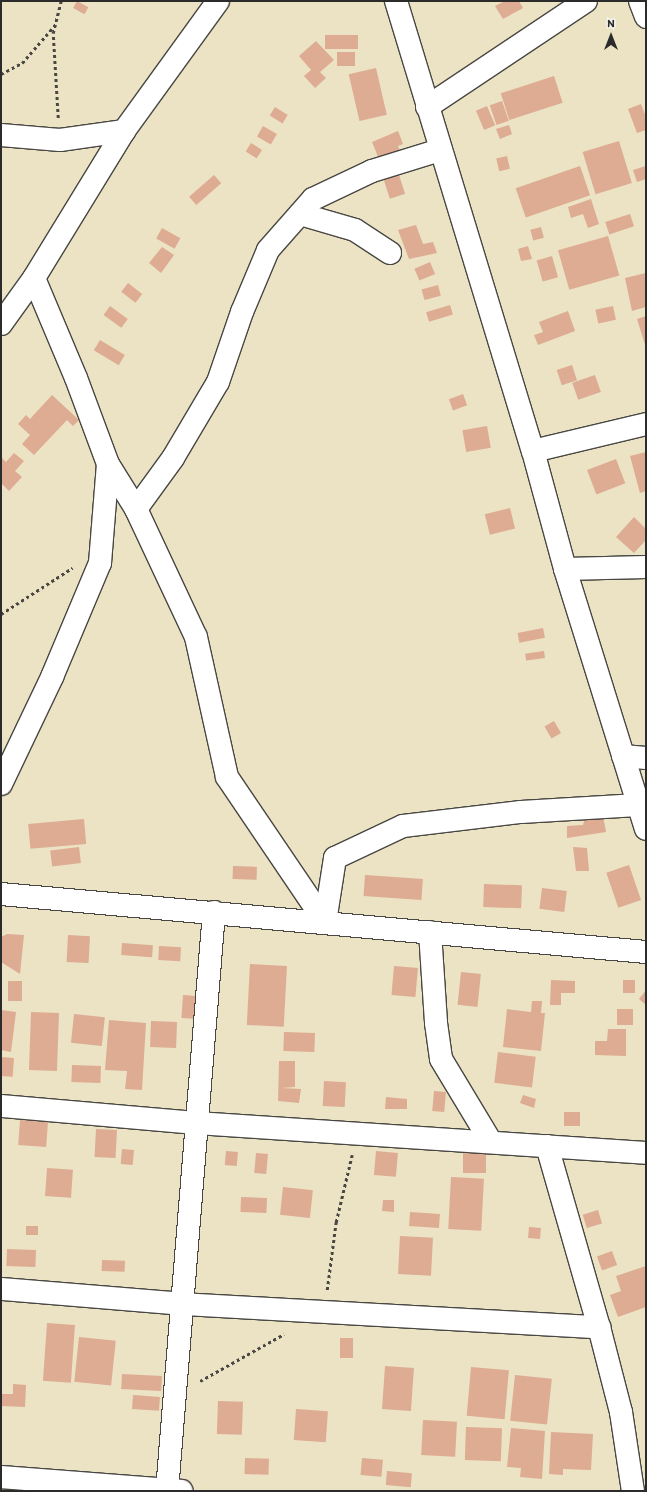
<!DOCTYPE html>
<style>
body{margin:0}
#map{position:relative;width:647px;height:1492px;overflow:hidden;background:#ebe3c4;font-family:Itim,sans-serif}
div>[style]{position:absolute}
.building>*{inset:0;background:#deab93;transform-origin:0 0}
.path>*{height:2.5px;margin-top:-1.25px;transform-origin:0;background:repeating-linear-gradient(90deg,#484742 0 3px,transparent 0 6px)}
.roads{filter:drop-shadow(1px 0 #484742) drop-shadow(-1px 0 #484742) drop-shadow(0 1px #484742) drop-shadow(0 -1px #484742)}
.minor>*{height:22px;margin:-11px;padding:0 11px;transform-origin:11px;border-radius:11px;background:#fff}
span{translate:-50% -50%;white-space:nowrap;text-align:center;line-height:1.15;-webkit-text-stroke:3px #f6f6f2;paint-order:stroke}
.frame{position:absolute;inset:0;border:2px solid #2b2b2b;pointer-events:none}
.north{position:absolute;left:591px;top:16px;width:40px;height:40px;-webkit-text-stroke:3px #f6f6f2;paint-order:stroke;rotate:0deg;font-size:11px;font-weight:700;line-height:16px;text-align:center;color:#2b2b2b}
.north::after{content:'';display:block;margin:auto;width:14px;height:18px;background:#2b2b2b;clip-path:polygon(50% 0,100% 100%,50% 72%,0 100%)}
</style>
<div id="map">
<div class="building">
<i style="left:77px;top:1px;width:13px;height:8px;rotate:29deg"></i>
<i style="clip-path:polygon(505px 1px,519px 1px,523px 8px,503px 19px,495px 6px)"></i>
<i style="left:358px;top:35px;width:14px;height:33px;rotate:90deg"></i>
<i style="clip-path:polygon(316px 41px,334px 60px,320px 72px,326px 78px,315px 88px,304px 76px,311px 70px,299px 56px)"></i>
<i style="left:337px;top:52px;width:18px;height:14px"></i>
<i style="left:376px;top:68px;width:48px;height:28px;rotate:77deg"></i>
<i style="left:554px;top:76px;width:28px;height:56px;rotate:72deg"></i>
<i style="left:502px;top:101px;width:21px;height:13px;rotate:71deg"></i>
<i style="clip-path:polygon(641px 104px,646px 117px,646px 130px,637px 133px,628px 109px)"></i>
<i style="left:487px;top:106px;width:21px;height:12px;rotate:67deg"></i>
<i style="left:275px;top:107px;width:15px;height:10px;rotate:32deg"></i>
<i style="clip-path:polygon(509px 125px,512px 134px,500px 139px,496px 129px)"></i>
<i style="left:263px;top:126px;width:16px;height:12px;rotate:30deg"></i>
<i style="clip-path:polygon(398px 131px,403px 144px,398px 146px,402px 155px,381px 164px,372px 142px)"></i>
<i style="left:619px;top:141px;width:44px;height:38px;rotate:73deg"></i>
<i style="left:251px;top:143px;width:13px;height:10px;rotate:32deg"></i>
<i style="left:507px;top:156px;width:13px;height:11px;rotate:77deg"></i>
<i style="left:580px;top:166px;width:31px;height:68px;rotate:71deg"></i>
<i style="clip-path:polygon(646px 166px,646px 179px,637px 182px,633px 170px)"></i>
<i style="left:398px;top:172px;width:23px;height:16px;rotate:72deg"></i>
<i style="left:214px;top:175px;width:11px;height:33px;rotate:49deg"></i>
<i style="clip-path:polygon(591px 199px,599px 224px,588px 228px,583px 214px,571px 218px,568px 207px)"></i>
<i style="left:630px;top:214px;width:13px;height:26px;rotate:72deg"></i>
<i style="clip-path:polygon(416px 225px,423px 244px,433px 242px,437px 253px,409px 259px,398px 230px)"></i>
<i style="left:541px;top:227px;width:11px;height:11px;rotate:75deg"></i>
<i style="left:162px;top:228px;width:21px;height:12px;rotate:29deg"></i>
<i style="left:608px;top:236px;width:41px;height:52px;rotate:74deg"></i>
<i style="clip-path:polygon(528px 246px,532px 259px,521px 261px,518px 249px)"></i>
<i style="clip-path:polygon(162px 247px,174px 255px,161px 273px,149px 263px)"></i>
<i style="left:552px;top:256px;width:22px;height:16px;rotate:74deg"></i>
<i style="left:430px;top:262px;width:13px;height:17px;rotate:67deg"></i>
<i style="clip-path:polygon(646px 273px,646px 307px,632px 311px,625px 278px)"></i>
<i style="left:128px;top:283px;width:18px;height:11px;rotate:38deg"></i>
<i style="left:438px;top:285px;width:11px;height:17px;rotate:75deg"></i>
<i style="left:450px;top:305px;width:10px;height:25px;rotate:73deg"></i>
<i style="left:110px;top:306px;width:22px;height:11px;rotate:36deg"></i>
<i style="left:613px;top:306px;width:14px;height:18px;rotate:78deg"></i>
<i style="clip-path:polygon(568px 311px,575px 331px,538px 345px,534px 335px,543px 332px,539px 322px)"></i>
<i style="clip-path:polygon(646px 316px,646px 348px,637px 319px)"></i>
<i style="left:100px;top:340px;width:29px;height:12px;rotate:31deg"></i>
<i style="left:572px;top:365px;width:16px;height:16px;rotate:72deg"></i>
<i style="left:595px;top:375px;width:18px;height:24px;rotate:71deg"></i>
<i style="left:463px;top:394px;width:12px;height:15px;rotate:70deg"></i>
<i style="clip-path:polygon(52px 395px,79px 420px,73px 426px,67px 420px,34px 455px,22px 444px,30px 435px,18px 424px,26px 415px,30px 419px)"></i>
<i style="left:487px;top:426px;width:22px;height:25px;rotate:80deg"></i>
<i style="clip-path:polygon(646px 452px,646px 491px,640px 493px,630px 456px)"></i>
<i style="clip-path:polygon(14px 453px,24px 461px,15px 471px,22px 477px,9px 491px,1px 483px,1px 457px,6px 462px)"></i>
<i style="left:616px;top:459px;width:26px;height:31px;rotate:69deg"></i>
<i style="left:510px;top:508px;width:21px;height:26px;rotate:76deg"></i>
<i style="clip-path:polygon(634px 517px,646px 529px,646px 540px,634px 553px,616px 537px)"></i>
<i style="left:543px;top:628px;width:10px;height:26px;rotate:79deg"></i>
<i style="left:544px;top:651px;width:7px;height:19px;rotate:82deg"></i>
<i style="left:554px;top:721px;width:14px;height:11px;rotate:60deg"></i>
<i style="clip-path:polygon(603px 816px,606px 832px,567px 838px,567px 826px,583px 825px,585px 818px)"></i>
<i style="left:84px;top:819px;width:25px;height:56px;rotate:85deg"></i>
<i style="left:79px;top:847px;width:16px;height:29px;rotate:83deg"></i>
<i style="clip-path:polygon(573px 847px,587px 848px,589px 871px,576px 871px)"></i>
<i style="left:629px;top:865px;width:37px;height:24px;rotate:71deg"></i>
<i style="left:233px;top:866px;width:24px;height:13px;rotate:2deg"></i>
<i style="left:365px;top:875px;width:58px;height:21px;rotate:4deg"></i>
<i style="left:484px;top:884px;width:38px;height:23px;rotate:2deg"></i>
<i style="left:542px;top:888px;width:25px;height:21px;rotate:7deg"></i>
<i style="clip-path:polygon(7px 934px,24px 935px,20px 974px,1px 962px,1px 937px)"></i>
<i style="left:68px;top:935px;width:22px;height:27px;rotate:3deg"></i>
<i style="left:122px;top:943px;width:31px;height:12px;rotate:4deg"></i>
<i style="left:159px;top:946px;width:22px;height:14px;rotate:3deg"></i>
<i style="left:250px;top:964px;width:37px;height:61px;rotate:3deg"></i>
<i style="left:394px;top:966px;width:24px;height:29px;rotate:5deg"></i>
<i style="left:461px;top:972px;width:20px;height:33px;rotate:6deg"></i>
<i style="clip-path:polygon(551px 980px,575px 981px,575px 993px,561px 993px,561px 1005px,550px 1005px)"></i>
<i style="left:623px;top:980px;width:12px;height:13px"></i>
<i style="left:8px;top:981px;width:14px;height:20px"></i>
<i style="clip-path:polygon(646px 990px,646px 1005px,639px 999px)"></i>
<i style="left:183px;top:995px;width:13px;height:23px;rotate:4deg"></i>
<i style="clip-path:polygon(532px 1001px,542px 1001px,541px 1013px,545px 1013px,541px 1051px,503px 1047px,507px 1009px,531px 1012px)"></i>
<i style="left:617px;top:1009px;width:16px;height:16px"></i>
<i style="clip-path:polygon(1px 1010px,16px 1012px,11px 1052px,1px 1050px)"></i>
<i style="left:31px;top:1012px;width:28px;height:58px;rotate:2deg"></i>
<i style="left:74px;top:1014px;width:31px;height:29px;rotate:6deg"></i>
<i style="clip-path:polygon(109px 1020px,146px 1023px,142px 1090px,125px 1089px,127px 1071px,105px 1070px)"></i>
<i style="left:151px;top:1021px;width:26px;height:26px;rotate:2deg"></i>
<i style="clip-path:polygon(608px 1029px,626px 1029px,626px 1056px,595px 1055px,595px 1041px,607px 1041px)"></i>
<i style="left:284px;top:1032px;width:31px;height:19px;rotate:2deg"></i>
<i style="left:498px;top:1052px;width:38px;height:31px;rotate:7deg"></i>
<i style="left:1px;top:1057px;width:13px;height:19px;rotate:4deg"></i>
<i style="clip-path:polygon(279px 1061px,295px 1061px,295px 1087px,281px 1088px,301px 1089px,299px 1103px,278px 1101px)"></i>
<i style="left:72px;top:1065px;width:29px;height:17px;rotate:2deg"></i>
<i style="left:324px;top:1081px;width:22px;height:25px;rotate:3deg"></i>
<i style="left:434px;top:1091px;width:12px;height:20px;rotate:5deg"></i>
<i style="clip-path:polygon(523px 1095px,536px 1099px,534px 1108px,520px 1103px)"></i>
<i style="clip-path:polygon(386px 1097px,407px 1099px,407px 1109px,385px 1109px)"></i>
<i style="left:564px;top:1112px;width:16px;height:14px"></i>
<i style="left:20px;top:1120px;width:28px;height:25px;rotate:4deg"></i>
<i style="left:96px;top:1129px;width:21px;height:28px;rotate:3deg"></i>
<i style="left:122px;top:1149px;width:12px;height:15px;rotate:5deg"></i>
<i style="left:226px;top:1151px;width:12px;height:14px;rotate:5deg"></i>
<i style="left:376px;top:1151px;width:22px;height:24px;rotate:5deg"></i>
<i style="left:486px;top:1151px;width:22px;height:23px;rotate:90deg"></i>
<i style="left:256px;top:1153px;width:12px;height:20px;rotate:5deg"></i>
<i style="left:47px;top:1168px;width:26px;height:28px;rotate:4deg"></i>
<i style="left:451px;top:1177px;width:33px;height:52px;rotate:3deg"></i>
<i style="left:283px;top:1187px;width:30px;height:28px;rotate:6deg"></i>
<i style="left:241px;top:1197px;width:26px;height:15px;rotate:2deg"></i>
<i style="clip-path:polygon(383px 1200px,394px 1200px,394px 1212px,382px 1211px)"></i>
<i style="left:598px;top:1210px;width:14px;height:16px;rotate:73deg"></i>
<i style="left:410px;top:1212px;width:30px;height:14px;rotate:4deg"></i>
<i style="left:26px;top:1226px;width:12px;height:9px"></i>
<i style="left:529px;top:1227px;width:12px;height:11px;rotate:5deg"></i>
<i style="left:400px;top:1236px;width:33px;height:38px;rotate:3deg"></i>
<i style="left:7px;top:1249px;width:29px;height:17px;rotate:2deg"></i>
<i style="left:612px;top:1251px;width:15px;height:16px;rotate:70deg"></i>
<i style="left:102px;top:1260px;width:23px;height:11px;rotate:2deg"></i>
<i style="clip-path:polygon(646px 1266px,646px 1307px,618px 1317px,610px 1295px,621px 1291px,616px 1276px)"></i>
<i style="left:47px;top:1323px;width:28px;height:58px;rotate:4deg"></i>
<i style="left:79px;top:1337px;width:37px;height:45px;rotate:6deg"></i>
<i style="left:340px;top:1338px;width:13px;height:20px"></i>
<i style="left:385px;top:1366px;width:29px;height:43px;rotate:4deg"></i>
<i style="left:471px;top:1367px;width:38px;height:49px;rotate:5deg"></i>
<i style="left:122px;top:1374px;width:40px;height:15px;rotate:3deg"></i>
<i style="left:515px;top:1375px;width:37px;height:46px;rotate:6deg"></i>
<i style="clip-path:polygon(13px 1384px,26px 1385px,25px 1407px,1px 1406px,1px 1394px,13px 1394px)"></i>
<i style="left:133px;top:1395px;width:27px;height:14px;rotate:4deg"></i>
<i style="left:218px;top:1401px;width:25px;height:33px;rotate:2deg"></i>
<i style="left:296px;top:1409px;width:32px;height:31px;rotate:4deg"></i>
<i style="left:423px;top:1420px;width:34px;height:35px;rotate:3deg"></i>
<i style="left:466px;top:1427px;width:36px;height:33px;rotate:2deg"></i>
<i style="clip-path:polygon(511px 1428px,545px 1431px,542px 1479px,520px 1477px,521px 1468px,507px 1467px)"></i>
<i style="clip-path:polygon(551px 1432px,593px 1434px,591px 1470px,563px 1469px,563px 1475px,549px 1474px)"></i>
<i style="left:245px;top:1458px;width:24px;height:16px;rotate:2deg"></i>
<i style="left:362px;top:1458px;width:21px;height:17px;rotate:5deg"></i>
<i style="left:387px;top:1471px;width:25px;height:14px;rotate:5deg"></i>
</div>
<div class="path">
<i style="left:1px;top:74px;width:24px;rotate:-28deg"></i>
<i style="left:22px;top:63px;width:50px;rotate:-49deg"></i>
<i style="left:58px;top:118px;width:85px;rotate:-93.4deg"></i>
<i style="left:53px;top:33px;width:33px;rotate:-76deg"></i>
<i style="left:1px;top:614px;width:85px;rotate:-32.9deg"></i>
<i style="left:327px;top:1290px;width:69px;rotate:-82.5deg"></i>
<i style="left:336px;top:1222px;width:69px;rotate:-76.6deg"></i>
<i style="left:200px;top:1381px;width:96px;rotate:-29.2deg"></i>
</div>
<div class="roads">
<div class="minor">
<i style="left:396px;top:1px;width:470px;rotate:73.1deg"></i>
<i style="left:533px;top:451px;width:122px;rotate:74.8deg"></i>
<i style="left:565px;top:569px;width:272px;rotate:72.7deg"></i>
<i style="left:640px;top:1px;width:17px;rotate:69deg"></i>
<i style="left:427px;top:107px;width:191px;rotate:-33.7deg"></i>
<i style="left:1px;top:135px;width:59px;rotate:4.8deg"></i>
<i style="left:60px;top:140px;width:65px;rotate:-8deg"></i>
<i style="left:300px;top:214px;width:57px;rotate:16.2deg"></i>
<i style="left:355px;top:230px;width:42px;rotate:33.3deg"></i>
<i style="left:1px;top:324px;width:57px;rotate:-54.3deg"></i>
<i style="left:34px;top:278px;width:172px;rotate:-58.5deg"></i>
<i style="left:124px;top:131px;width:160px;rotate:-54.1deg"></i>
<i style="left:533px;top:451px;width:116px;rotate:-13.4deg"></i>
<i style="left:108px;top:464px;width:53px;rotate:58.1deg"></i>
<i style="left:136px;top:509px;width:141px;rotate:64.9deg"></i>
<i style="left:196px;top:637px;width:143px;rotate:77.5deg"></i>
<i style="left:227px;top:777px;width:175px;rotate:55.9deg"></i>
<i style="left:136px;top:509px;width:63px;rotate:-54deg"></i>
<i style="left:173px;top:458px;width:88px;rotate:-59.4deg"></i>
<i style="left:218px;top:382px;width:74px;rotate:-71.1deg"></i>
<i style="left:242px;top:312px;width:67px;rotate:-67.2deg"></i>
<i style="left:268px;top:250px;width:68px;rotate:-48.6deg"></i>
<i style="left:313px;top:199px;width:65px;rotate:-25.4deg"></i>
<i style="left:372px;top:171px;width:71px;rotate:-17.2deg"></i>
<i style="left:565px;top:569px;width:81px;rotate:-1.4deg"></i>
<i style="left:623px;top:756px;width:23px;rotate:5deg"></i>
<i style="left:1px;top:784px;width:119px;rotate:-64.5deg"></i>
<i style="left:52px;top:677px;width:124px;rotate:-67.2deg"></i>
<i style="left:100px;top:563px;width:99px;rotate:-85.4deg"></i>
<i style="left:108px;top:464px;width:92px;rotate:-110.4deg"></i>
<i style="left:76px;top:378px;width:108px;rotate:-112.8deg"></i>
<i style="left:1px;top:894px;width:648px;rotate:5.14deg"></i>
<i style="left:325px;top:922px;width:65px;rotate:-81.1deg"></i>
<i style="left:335px;top:858px;width:75px;rotate:-25.2deg"></i>
<i style="left:403px;top:826px;width:119px;rotate:-6.8deg"></i>
<i style="left:521px;top:812px;width:117px;rotate:-3.4deg"></i>
<i style="left:430px;top:932px;width:91px;rotate:86.2deg"></i>
<i style="left:436px;top:1023px;width:36px;rotate:82deg"></i>
<i style="left:441px;top:1059px;width:97px;rotate:58.9deg"></i>
<i style="left:1px;top:1106px;width:196px;rotate:5deg"></i>
<i style="left:196px;top:1123px;width:451px;rotate:3.8deg"></i>
<i style="left:547px;top:1146px;width:188px;rotate:74deg"></i>
<i style="left:599px;top:1327px;width:88px;rotate:75.5deg"></i>
<i style="left:621px;top:1412px;width:80px;rotate:81.4deg"></i>
<i style="left:1px;top:1289px;width:182px;rotate:4.7deg"></i>
<i style="left:182px;top:1304px;width:418px;rotate:3.2deg"></i>
<i style="left:1px;top:1477px;width:181px;rotate:4.4deg"></i>
<i style="left:167px;top:1491px;width:581px;rotate:-85.36deg"></i>
</div>
</div>
<div class="frame"></div>
<div class="north">N</div>
</div>
